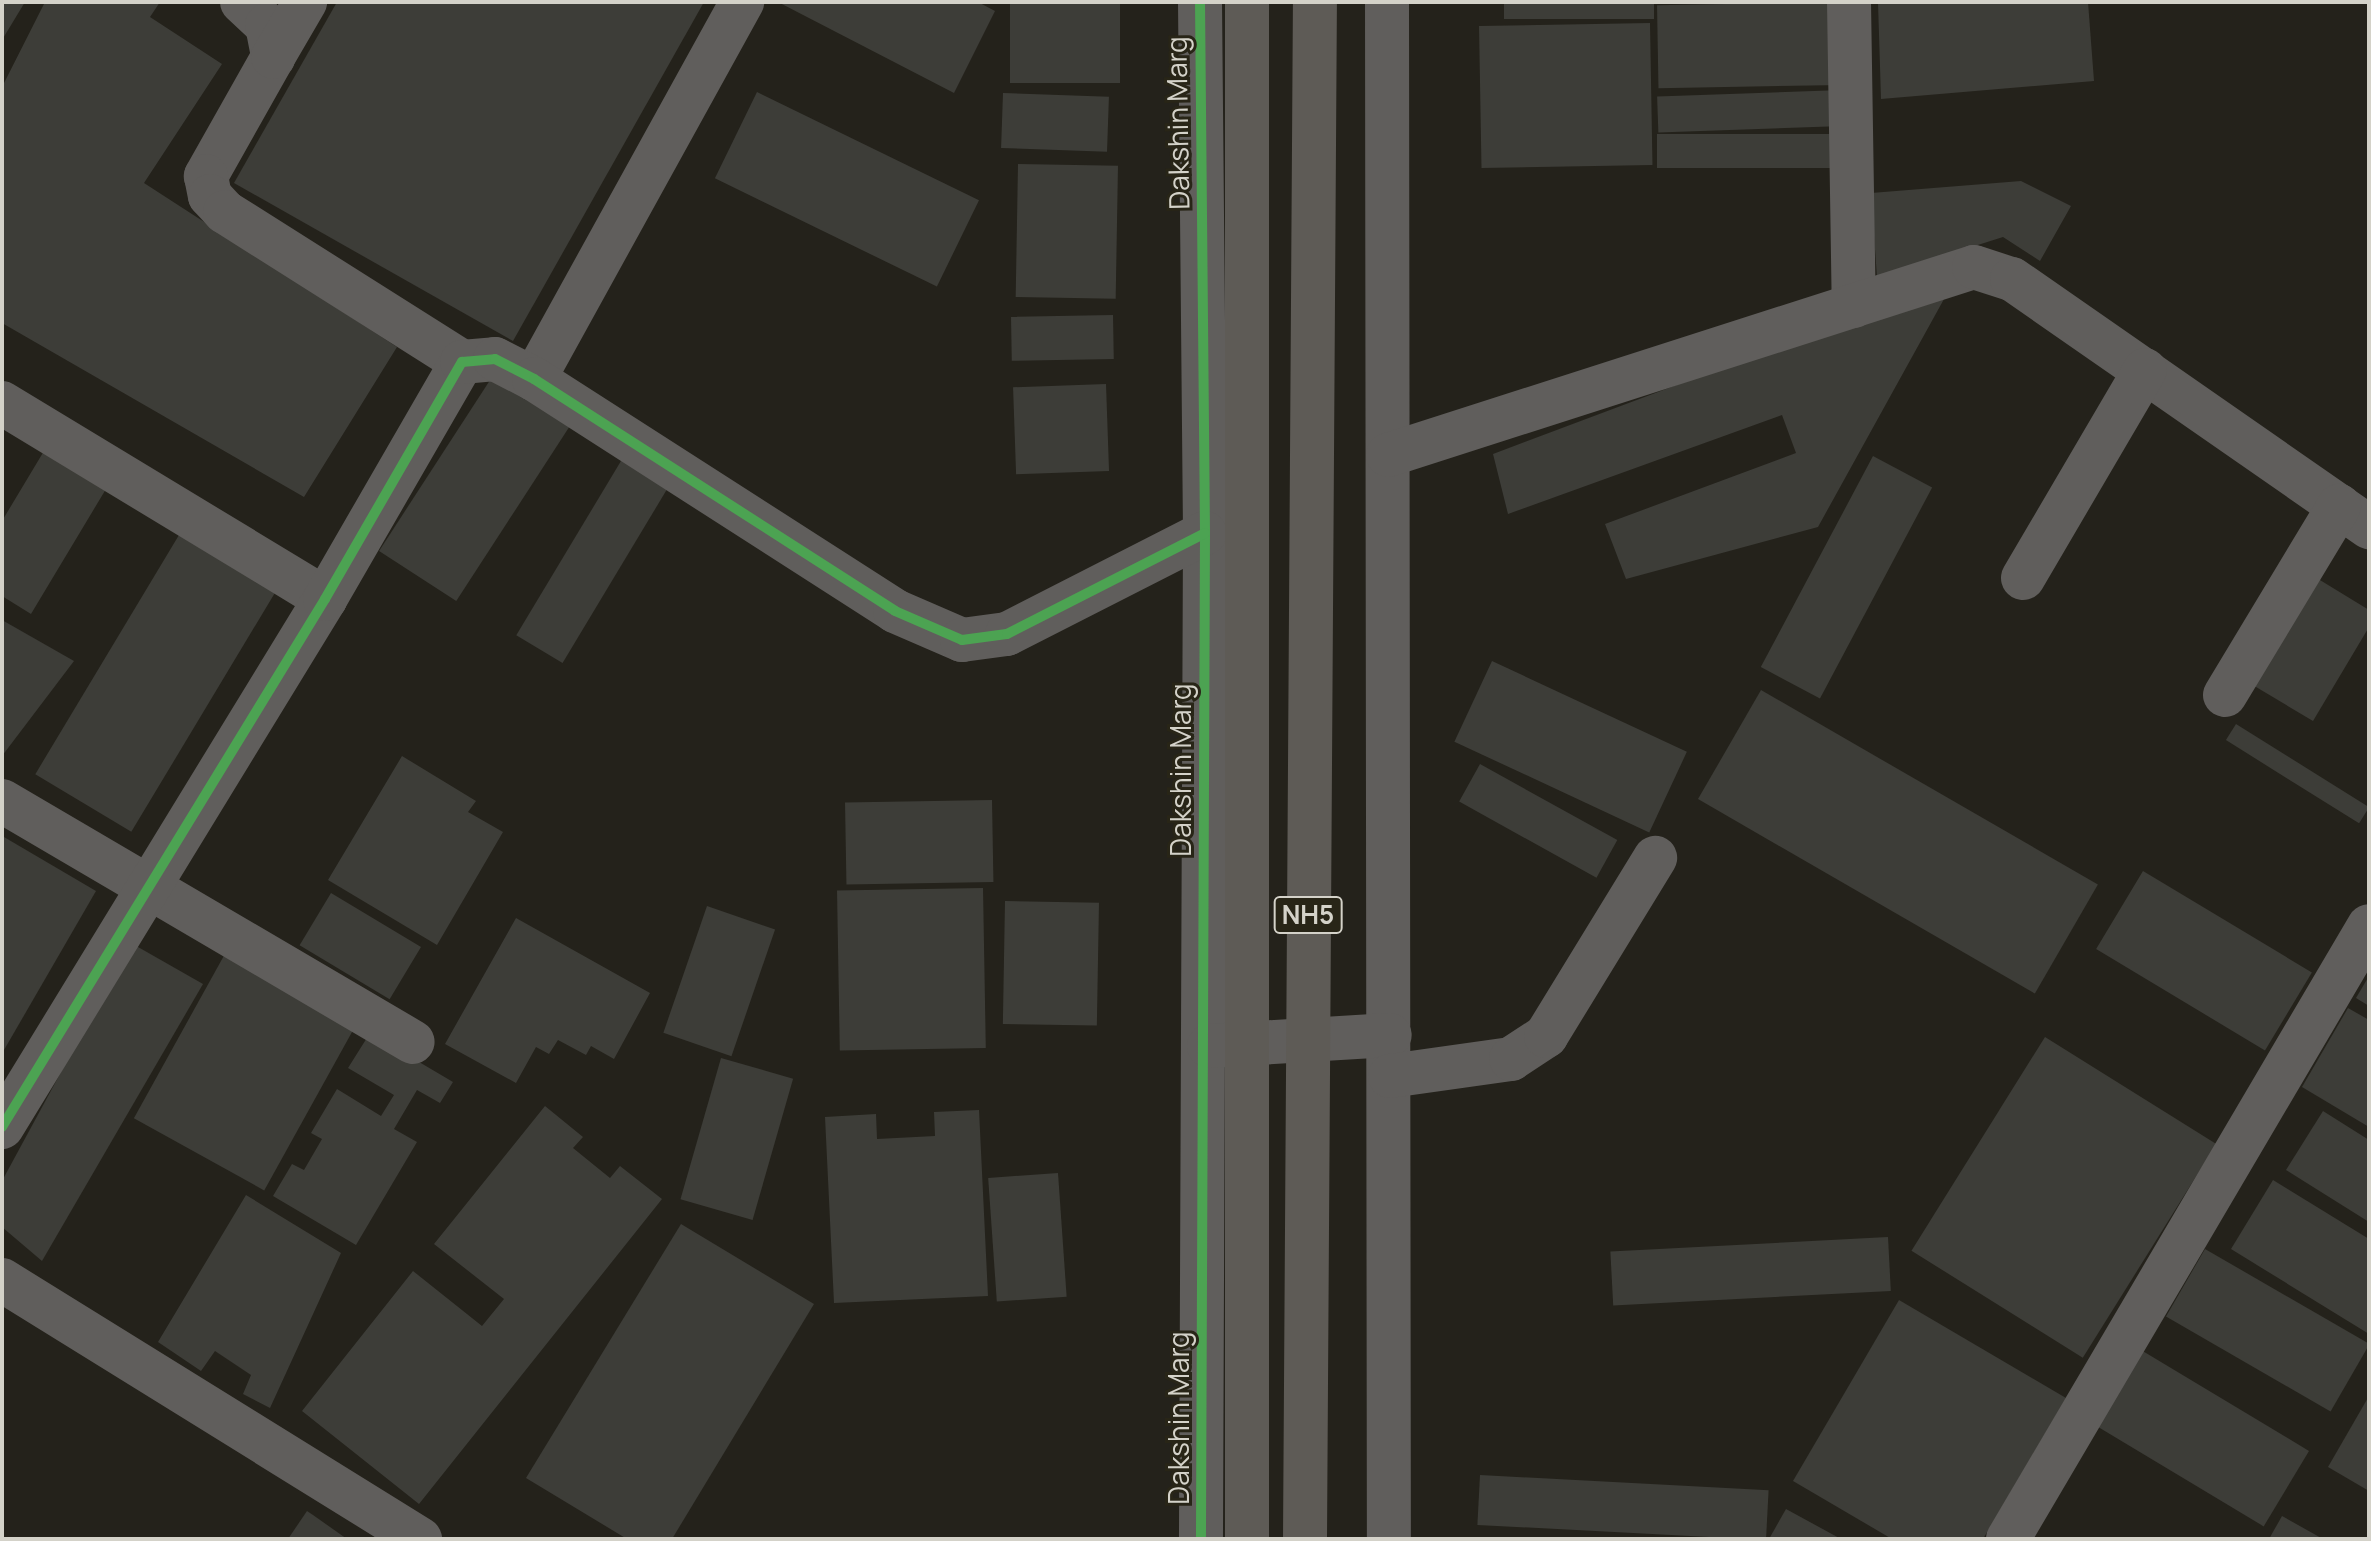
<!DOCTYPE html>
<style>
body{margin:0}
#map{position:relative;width:2371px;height:1541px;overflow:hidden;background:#24221b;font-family:Manrope,sans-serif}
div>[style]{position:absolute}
.building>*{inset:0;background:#3d3d38;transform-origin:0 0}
.minor>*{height:44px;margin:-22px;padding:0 22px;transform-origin:22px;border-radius:22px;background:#605e5c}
.highway>*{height:44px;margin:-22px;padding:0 22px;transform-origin:22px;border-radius:22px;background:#5e5b56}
.cycleway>*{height:10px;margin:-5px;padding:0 5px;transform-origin:5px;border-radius:5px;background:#4ca352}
span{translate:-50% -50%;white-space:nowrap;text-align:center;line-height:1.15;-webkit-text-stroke:6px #282517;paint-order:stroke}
.shield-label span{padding:2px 6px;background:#282517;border:2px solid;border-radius:6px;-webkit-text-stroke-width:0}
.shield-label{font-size:26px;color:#d4d2c9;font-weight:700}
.street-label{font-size:28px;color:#d4d2c9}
.frame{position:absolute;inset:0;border:4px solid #d4d2c9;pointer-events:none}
</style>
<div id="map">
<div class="building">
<i style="clip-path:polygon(2px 2px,25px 2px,2px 40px)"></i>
<i style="clip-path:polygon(45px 2px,160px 2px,150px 17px,222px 64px,144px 183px,397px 347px,304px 497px,2px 323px,2px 87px)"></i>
<i style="clip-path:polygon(337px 2px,704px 2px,513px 341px,234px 183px)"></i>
<i style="clip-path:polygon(778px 2px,978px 2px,995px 11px,954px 93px)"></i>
<i style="left:1010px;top:2px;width:110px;height:81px"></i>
<i style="left:1504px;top:2px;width:150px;height:17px"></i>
<i style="left:1841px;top:2px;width:83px;height:184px;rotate:89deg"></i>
<i style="clip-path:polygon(1878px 2px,2088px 2px,2094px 81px,1881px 99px)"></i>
<i style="left:1650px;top:23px;width:142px;height:171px;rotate:89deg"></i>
<i style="left:1842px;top:90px;width:36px;height:185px;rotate:88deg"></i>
<i style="left:757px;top:92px;width:247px;height:96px;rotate:26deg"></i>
<i style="left:1003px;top:93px;width:106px;height:55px;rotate:2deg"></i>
<i style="left:1840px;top:134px;width:34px;height:183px;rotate:90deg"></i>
<i style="left:1018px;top:164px;width:100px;height:133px;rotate:1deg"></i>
<i style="clip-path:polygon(2021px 181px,2071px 206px,2040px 261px,2003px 237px,1877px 277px,1871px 193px)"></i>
<i style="clip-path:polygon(1954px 281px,1818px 527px,1626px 579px,1605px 524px,1796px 453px,1782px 415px,1508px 514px,1493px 454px)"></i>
<i style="left:1113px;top:315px;width:44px;height:102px;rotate:89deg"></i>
<i style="left:494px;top:374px;width:92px;height:211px;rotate:33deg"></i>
<i style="left:1106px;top:384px;width:87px;height:93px;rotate:88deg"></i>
<i style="clip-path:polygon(47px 446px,109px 484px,31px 614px,2px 596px,2px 521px)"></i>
<i style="left:627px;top:451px;width:54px;height:215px;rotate:31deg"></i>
<i style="left:1873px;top:456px;width:67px;height:239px;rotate:28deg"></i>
<i style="left:179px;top:535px;width:112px;height:279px;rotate:31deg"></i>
<i style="clip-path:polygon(2315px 577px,2369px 610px,2369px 627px,2313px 721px,2251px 684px)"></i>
<i style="clip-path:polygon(2px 620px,74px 661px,2px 756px)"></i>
<i style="left:1492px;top:661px;width:215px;height:89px;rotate:25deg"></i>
<i style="left:1761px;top:690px;width:389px;height:126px;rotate:30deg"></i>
<i style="left:2236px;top:724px;width:157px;height:19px;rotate:32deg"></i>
<i style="clip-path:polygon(402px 756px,476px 801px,468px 812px,503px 832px,437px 945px,328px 880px)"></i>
<i style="left:1480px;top:764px;width:157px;height:43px;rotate:29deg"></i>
<i style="left:992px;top:800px;width:82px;height:147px;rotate:89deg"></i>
<i style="clip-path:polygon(4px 837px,96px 891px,4px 1050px,2px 1049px)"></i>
<i style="left:2143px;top:871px;width:197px;height:91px;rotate:31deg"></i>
<i style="left:983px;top:888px;width:160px;height:146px;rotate:89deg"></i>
<i style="left:331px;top:893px;width:105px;height:61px;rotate:31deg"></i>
<i style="left:1005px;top:901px;width:94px;height:123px;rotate:1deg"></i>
<i style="left:707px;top:906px;width:72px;height:134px;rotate:19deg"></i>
<i style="clip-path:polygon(516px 918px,650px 993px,614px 1059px,591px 1046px,586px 1055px,558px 1040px,549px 1054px,536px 1047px,516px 1083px,445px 1044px)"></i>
<i style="clip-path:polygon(131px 943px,203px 984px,42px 1261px,2px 1227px,2px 1181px)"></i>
<i style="left:226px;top:952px;width:149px;height:190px;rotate:29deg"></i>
<i style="clip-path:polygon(2369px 976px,2369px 1006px,2356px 998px)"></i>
<i style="clip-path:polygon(2348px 1008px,2369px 1020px,2369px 1127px,2302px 1087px)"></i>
<i style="clip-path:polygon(370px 1033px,453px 1082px,440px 1103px,417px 1090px,394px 1129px,417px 1142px,356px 1245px,273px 1196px,292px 1164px,304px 1170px,322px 1139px,311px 1133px,337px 1089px,381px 1116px,394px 1095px,348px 1068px)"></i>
<i style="left:2045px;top:1037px;width:202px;height:252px;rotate:32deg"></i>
<i style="left:721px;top:1058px;width:75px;height:147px;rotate:16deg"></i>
<i style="clip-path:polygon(545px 1106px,583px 1137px,573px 1148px,610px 1178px,620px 1166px,662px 1199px,419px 1504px,302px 1411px,413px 1271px,482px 1326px,504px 1299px,434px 1244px)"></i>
<i style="clip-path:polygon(979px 1110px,988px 1296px,834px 1303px,825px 1117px,876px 1114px,877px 1139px,935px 1136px,934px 1112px)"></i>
<i style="clip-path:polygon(2323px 1111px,2369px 1140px,2369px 1222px,2286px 1170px)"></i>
<i style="left:1058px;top:1173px;width:124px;height:70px;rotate:86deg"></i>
<i style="clip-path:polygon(2273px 1180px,2369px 1239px,2369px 1334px,2231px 1249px)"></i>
<i style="clip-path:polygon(246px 1195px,341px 1253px,270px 1408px,243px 1394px,251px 1375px,215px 1351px,201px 1371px,158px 1342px)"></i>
<i style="clip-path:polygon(681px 1224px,814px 1304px,672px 1539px,627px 1539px,526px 1478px)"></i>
<i style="left:1888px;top:1237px;width:54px;height:278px;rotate:87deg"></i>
<i style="left:2205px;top:1249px;width:190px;height:78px;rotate:30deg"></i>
<i style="clip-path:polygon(1899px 1300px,2066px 1398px,1983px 1539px,1892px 1539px,1793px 1481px)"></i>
<i style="left:2141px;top:1350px;width:196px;height:88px;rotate:31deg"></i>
<i style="clip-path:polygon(2369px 1396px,2369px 1491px,2328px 1467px)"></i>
<i style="left:1480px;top:1475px;width:289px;height:50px;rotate:3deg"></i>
<i style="clip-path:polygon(1786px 1509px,1841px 1539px,1769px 1539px)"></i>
<i style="clip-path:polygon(307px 1511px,313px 1515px,347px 1539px,288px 1539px)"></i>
<i style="clip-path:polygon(2282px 1516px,2323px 1539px,2269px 1539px)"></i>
</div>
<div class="minor">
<i style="left:242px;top:2px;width:34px;rotate:43deg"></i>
<i style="left:267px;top:25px;width:33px;rotate:79deg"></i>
<i style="left:273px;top:57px;width:137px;rotate:119.4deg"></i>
<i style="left:206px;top:176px;width:20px;rotate:79deg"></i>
<i style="left:210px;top:196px;width:22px;rotate:47deg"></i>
<i style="left:225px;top:212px;width:280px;rotate:32.3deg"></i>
<i style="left:1200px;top:2px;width:531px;rotate:89.46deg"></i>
<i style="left:1205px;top:533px;width:1006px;rotate:90.23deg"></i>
<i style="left:1387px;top:2px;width:1537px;rotate:89.93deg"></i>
<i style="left:1849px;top:2px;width:304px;rotate:89.1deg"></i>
<i style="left:273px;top:57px;width:64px;rotate:-59.8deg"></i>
<i style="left:534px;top:379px;width:431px;rotate:-61.1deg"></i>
<i style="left:2px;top:403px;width:378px;rotate:31.2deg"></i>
<i style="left:1388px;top:455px;width:615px;rotate:-17.79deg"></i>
<i style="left:1974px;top:267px;width:40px;rotate:18deg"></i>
<i style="left:2012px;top:279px;width:435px;rotate:34.8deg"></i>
<i style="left:2023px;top:578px;width:241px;rotate:-59.6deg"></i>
<i style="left:2225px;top:695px;width:221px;rotate:-58.9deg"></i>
<i style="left:2px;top:801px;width:476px;rotate:30.4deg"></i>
<i style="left:1209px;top:1046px;width:181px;rotate:-3.5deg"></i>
<i style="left:1390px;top:1076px;width:122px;rotate:-8deg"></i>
<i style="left:1511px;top:1059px;width:42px;rotate:-33.3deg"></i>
<i style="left:1546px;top:1036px;width:209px;rotate:-58.5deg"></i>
<i style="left:2px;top:1127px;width:619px;rotate:-58.54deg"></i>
<i style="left:325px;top:599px;width:274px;rotate:-60deg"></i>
<i style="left:462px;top:362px;width:33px;rotate:-5deg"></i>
<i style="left:495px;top:359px;width:44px;rotate:27.1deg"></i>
<i style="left:534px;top:379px;width:429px;rotate:32.7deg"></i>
<i style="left:895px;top:611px;width:73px;rotate:23.4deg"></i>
<i style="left:962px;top:640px;width:45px;rotate:-7.6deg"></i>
<i style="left:1007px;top:634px;width:222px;rotate:-27deg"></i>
<i style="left:2px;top:1280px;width:492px;rotate:31.8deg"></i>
<i style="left:2008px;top:1539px;width:711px;rotate:-59.51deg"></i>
</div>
<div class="highway">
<i style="left:1247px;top:2px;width:1537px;rotate:90deg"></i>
<i style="left:1305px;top:1539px;width:1537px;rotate:-89.63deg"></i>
</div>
<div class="cycleway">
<i style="left:1200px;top:2px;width:531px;rotate:89.46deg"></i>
<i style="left:1205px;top:533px;width:1006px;rotate:90.23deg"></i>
<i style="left:2px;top:1127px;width:619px;rotate:-58.54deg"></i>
<i style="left:325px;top:599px;width:274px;rotate:-60deg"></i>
<i style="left:462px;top:362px;width:33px;rotate:-5deg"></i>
<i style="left:495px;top:359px;width:44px;rotate:27.1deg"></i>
<i style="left:534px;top:379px;width:429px;rotate:32.7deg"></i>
<i style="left:895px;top:611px;width:73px;rotate:23.4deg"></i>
<i style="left:962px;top:640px;width:45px;rotate:-7.6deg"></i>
<i style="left:1007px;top:634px;width:222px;rotate:-27deg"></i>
</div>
<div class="shield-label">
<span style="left:1308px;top:915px">NH5</span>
</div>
<div class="street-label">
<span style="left:1177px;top:123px;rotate:-91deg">Dakshin Marg</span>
<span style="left:1180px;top:770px;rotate:-90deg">Dakshin Marg</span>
<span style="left:1178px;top:1418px;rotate:-90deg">Dakshin Marg</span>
</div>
<div class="frame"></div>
</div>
